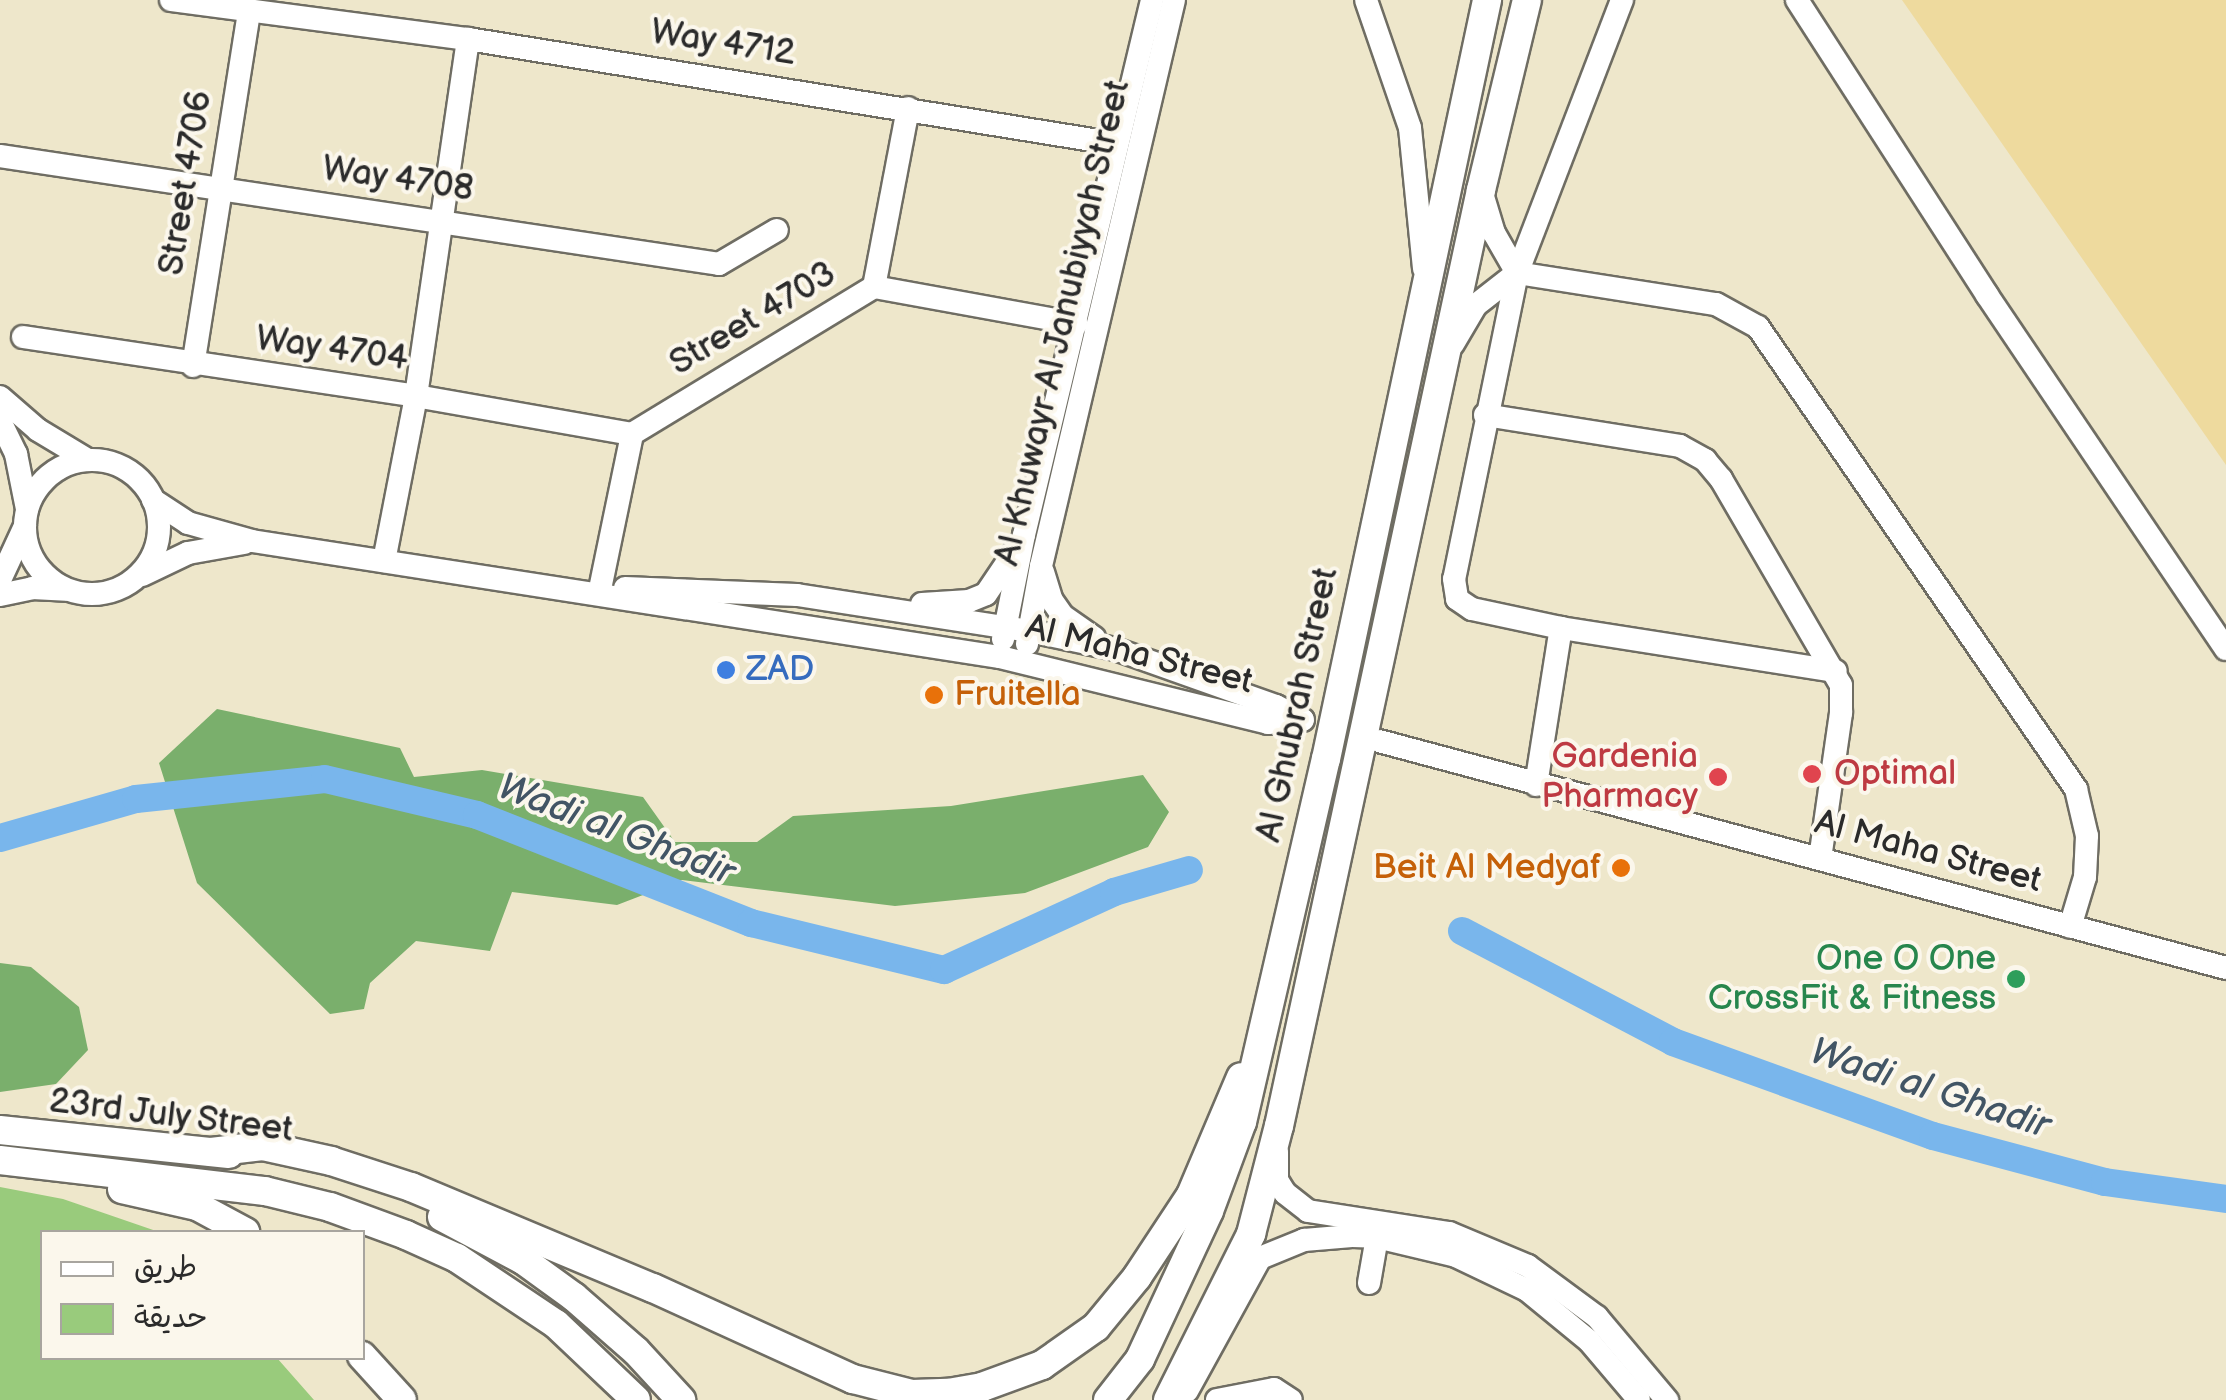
<!DOCTYPE html>
<meta charset="utf-8">
<style>
body{margin:0}
#map{position:relative;width:2226px;height:1400px;overflow:hidden;background:#eee7cb;font-family:"Balsamiq Sans","Playpen Sans Arabic",sans-serif}
div>[style]{position:absolute}
.green>*{inset:0;background:#99cb7c}
.forest>*{inset:0;background:#7aaf6c}
.sand>*{inset:0;background:#eeda9e}
.river>*{height:28px;margin:-14px;padding:0 14px;transform-origin:14px;border-radius:14px;background:#79b6ec}
.roads{filter:drop-shadow(2px 0 #6f6d63) drop-shadow(-2px 0 #6f6d63) drop-shadow(0 2px #6f6d63) drop-shadow(0 -2px #6f6d63)}
.minor>*{height:22px;margin:-11px;padding:0 11px;transform-origin:11px;border-radius:11px;background:#fff}
.minor>.ring{margin:-11px;padding:0;box-sizing:content-box;background:none;border:22px solid #fff;border-radius:50%}
.major>*{height:28px;margin:-14px;padding:0 14px;transform-origin:14px;border-radius:14px;background:#fff}
.dots>*{width:28px;height:28px;translate:-50% -50%;box-sizing:border-box;border:5px solid #fbf7ec;border-radius:50%}
span{translate:-50% -50%;white-space:nowrap;text-align:center;line-height:1.15;-webkit-text-stroke:8px #fbf7ec;paint-order:stroke}
.street-label{font-size:35px;color:#2b2b2b}
.shop-label{font-size:35px;color:#366cbe}
.left{translate:0 -50%;text-align:left}
.food-label{font-size:35px;color:#c56008}
.right{translate:-100% -50%;text-align:right}
.health-label{font-size:35px;color:#be3a42}
.leisure-label{font-size:35px;color:#27864d}
.water-label{font-size:38px;color:#425565;font-style:italic}
.legend{position:absolute;left:40px;top:1230px;width:325px;height:130px;box-sizing:border-box;background:#fbf7ec;border:2px solid #a8a59f;margin:0;padding:12px 18px;list-style:none;font-size:30px;color:#2b2b2b}
.legend li{display:flex;align-items:center;gap:20px;height:50px}
.legend b{width:50px;border:2px solid #a8a59f}
</style>
<div id="map">
<div class="green">
<i style="clip-path:polygon(0 1187px,63px 1199px,159px 1232px,42px 1232px,42px 1358px,277px 1358px,314px 1400px,0 1400px)"></i>
</div>
<div class="forest">
<i style="clip-path:polygon(217px 709px,400px 748px,414px 777px,482px 770px,643px 797px,675px 842px,757px 842px,793px 816px,951px 806px,1143px 775px,1169px 812px,1148px 847px,1025px 893px,895px 906px,682px 880px,617px 905px,512px 892px,490px 951px,416px 941px,370px 983px,364px 1009px,330px 1014px,197px 883px,159px 763px)"></i>
<i style="clip-path:polygon(0 963px,31px 967px,79px 1007px,88px 1050px,56px 1084px,0 1092px)"></i>
</div>
<div class="sand">
<i style="clip-path:polygon(1902px 0,2226px 0,2226px 465px)"></i>
</div>
<div class="river">
<i style="left:0;top:838px;width:141px;rotate:-16deg"></i>
<i style="left:136px;top:799px;width:190px;rotate:-6deg"></i>
<i style="left:325px;top:779px;width:156px;rotate:13.3deg"></i>
<i style="left:477px;top:815px;width:295px;rotate:21.5deg"></i>
<i style="left:751px;top:923px;width:199px;rotate:13.7deg"></i>
<i style="left:944px;top:970px;width:187px;rotate:-24.6deg"></i>
<i style="left:1114px;top:892px;width:78px;rotate:-16.3deg"></i>
<i style="left:1462px;top:931px;width:238px;rotate:27.7deg"></i>
<i style="left:1673px;top:1042px;width:276px;rotate:19.9deg"></i>
<i style="left:1933px;top:1136px;width:178px;rotate:15deg"></i>
<i style="left:2105px;top:1182px;width:122px;rotate:8deg"></i>
</div>
<div class="roads">
<div class="minor">
<i style="left:171px;top:0;width:300px;rotate:7.5deg"></i>
<i style="left:468px;top:39px;width:657px;rotate:9.19deg"></i>
<i style="left:1366px;top:0;width:135px;rotate:71deg"></i>
<i style="left:1410px;top:128px;width:141px;rotate:84.3deg"></i>
<i style="left:1622px;top:0;width:292px;rotate:111deg"></i>
<i style="left:1517px;top:273px;width:312px;rotate:101.6deg"></i>
<i style="left:1454px;top:579px;width:20px;rotate:81deg"></i>
<i style="left:1457px;top:599px;width:18px;rotate:34deg"></i>
<i style="left:1472px;top:609px;width:91px;rotate:12.1deg"></i>
<i style="left:1561px;top:628px;width:278px;rotate:8.9deg"></i>
<i style="left:1797px;top:0;width:351px;rotate:57.2deg"></i>
<i style="left:1987px;top:295px;width:427px;rotate:56deg"></i>
<i style="left:0;top:156px;width:727px;rotate:8.54deg"></i>
<i style="left:719px;top:264px;width:67px;rotate:-30.4deg"></i>
<i style="left:1481px;top:190px;width:45px;rotate:73.2deg"></i>
<i style="left:1494px;top:233px;width:46px;rotate:60.1deg"></i>
<i style="left:874px;top:287px;width:182px;rotate:-79.2deg"></i>
<i style="left:23px;top:337px;width:397px;rotate:8.5deg"></i>
<i style="left:416px;top:396px;width:219px;rotate:10deg"></i>
<i style="left:1453px;top:344px;width:45px;rotate:-59.5deg"></i>
<i style="left:1476px;top:305px;width:52px;rotate:-38deg"></i>
<i style="left:1517px;top:273px;width:201px;rotate:8.9deg"></i>
<i style="left:1716px;top:304px;width:48px;rotate:28.7deg"></i>
<i style="left:1758px;top:327px;width:561px;rotate:55.46deg"></i>
<i style="left:2076px;top:789px;width:48px;rotate:76.8deg"></i>
<i style="left:2087px;top:836px;width:41px;rotate:92.8deg"></i>
<i style="left:2085px;top:877px;width:52px;rotate:106.7deg"></i>
<i style="left:193px;top:366px;width:358px;rotate:-81deg"></i>
<i style="left:0;top:397px;width:50px;rotate:41deg"></i>
<i style="left:38px;top:430px;width:58px;rotate:31deg"></i>
<i style="left:1485px;top:415px;width:197px;rotate:9deg"></i>
<i style="left:1680px;top:446px;width:29px;rotate:29deg"></i>
<i style="left:1705px;top:460px;width:25px;rotate:50deg"></i>
<i style="left:1721px;top:479px;width:238px;rotate:59.8deg"></i>
<i style="left:1841px;top:685px;width:28px;rotate:90deg"></i>
<i style="left:1841px;top:713px;width:147px;rotate:98.2deg"></i>
<i style="left:0;top:421px;width:37px;rotate:64deg"></i>
<i style="left:16px;top:454px;width:56px;rotate:78.7deg"></i>
<i class="ring" style="left:25px;top:460px;width:112px;height:112px"></i>
<i style="left:153px;top:500px;width:42px;rotate:33.3deg"></i>
<i style="left:188px;top:523px;width:66px;rotate:15.7deg"></i>
<i style="left:252px;top:541px;width:757px;rotate:8.82deg"></i>
<i style="left:1000px;top:657px;width:276px;rotate:13.8deg"></i>
<i style="left:1268px;top:723px;width:35px;rotate:-5deg"></i>
<i style="left:384px;top:561px;width:168px;rotate:-79deg"></i>
<i style="left:416px;top:396px;width:361px;rotate:-81.7deg"></i>
<i style="left:1043px;top:572px;width:28px;rotate:73deg"></i>
<i style="left:1051px;top:599px;width:21px;rotate:55deg"></i>
<i style="left:1063px;top:616px;width:38px;rotate:35deg"></i>
<i style="left:142px;top:575px;width:51px;rotate:-25.6deg"></i>
<i style="left:188px;top:553px;width:57px;rotate:-10.1deg"></i>
<i style="left:0;top:580px;width:60px;rotate:-65.2deg"></i>
<i style="left:625px;top:588px;width:172px;rotate:2.3deg"></i>
<i style="left:797px;top:595px;width:236px;rotate:8.8deg"></i>
<i style="left:1030px;top:631px;width:87px;rotate:12deg"></i>
<i style="left:1115px;top:649px;width:171px;rotate:19.5deg"></i>
<i style="left:1276px;top:706px;width:30px;rotate:27deg"></i>
<i style="left:599px;top:594px;width:163px;rotate:-78.3deg"></i>
<i style="left:632px;top:434px;width:283px;rotate:-31.3deg"></i>
<i style="left:874px;top:287px;width:206px;rotate:10.3deg"></i>
<i style="left:0;top:595px;width:33px;rotate:-12deg"></i>
<i style="left:32px;top:588px;width:34px;rotate:3deg"></i>
<i style="left:922px;top:604px;width:47px;rotate:-3.7deg"></i>
<i style="left:969px;top:601px;width:18px;rotate:-22deg"></i>
<i style="left:986px;top:594px;width:52px;rotate:-56deg"></i>
<i style="left:1003px;top:639px;width:106px;rotate:-78.6deg"></i>
<i style="left:1024px;top:535px;width:550px;rotate:-76.54deg"></i>
<i style="left:1027px;top:644px;width:79px;rotate:-79.8deg"></i>
<i style="left:1041px;top:566px;width:581px;rotate:-76.78deg"></i>
<i style="left:1379px;top:741px;width:877px;rotate:15deg"></i>
<i style="left:1536px;top:785px;width:159px;rotate:-81deg"></i>
<i style="left:1277px;top:1152px;width:28px;rotate:90deg"></i>
<i style="left:1277px;top:1180px;width:15px;rotate:58deg"></i>
<i style="left:1285px;top:1193px;width:29px;rotate:38deg"></i>
<i style="left:1308px;top:1211px;width:143px;rotate:8.9deg"></i>
<i style="left:1449px;top:1233px;width:86px;rotate:22.7deg"></i>
<i style="left:1528px;top:1266px;width:86px;rotate:36.5deg"></i>
<i style="left:1597px;top:1317px;width:109px;rotate:49.9deg"></i>
<i style="left:1369px;top:1283px;width:47px;rotate:-80.1deg"></i>
<i style="left:1187px;top:1391px;width:152px;rotate:-61.2deg"></i>
<i style="left:1260px;top:1258px;width:48px;rotate:-22.2deg"></i>
<i style="left:1304px;top:1240px;width:48px;rotate:-4.8deg"></i>
<i style="left:1352px;top:1236px;width:25px;rotate:2deg"></i>
<i style="left:1377px;top:1237px;width:81px;rotate:13.5deg"></i>
<i style="left:1456px;top:1256px;width:79px;rotate:25.6deg"></i>
<i style="left:1527px;top:1290px;width:80px;rotate:39.4deg"></i>
<i style="left:1589px;top:1341px;width:77px;rotate:49.7deg"></i>
<i style="left:1217px;top:1400px;width:58px;rotate:-10.9deg"></i>
<i style="left:1274px;top:1389px;width:20px;rotate:33deg"></i>
</div>
<div class="major">
<i style="left:0;top:1130px;width:230px;rotate:6deg"></i>
<i style="left:211px;top:1152px;width:52px;rotate:-6.6deg"></i>
<i style="left:263px;top:1146px;width:70px;rotate:12.4deg"></i>
<i style="left:331px;top:1161px;width:84px;rotate:18deg"></i>
<i style="left:411px;top:1187px;width:262px;rotate:22.7deg"></i>
<i style="left:653px;top:1288px;width:220px;rotate:24.5deg"></i>
<i style="left:853px;top:1379px;width:61px;rotate:14.3deg"></i>
<i style="left:912px;top:1394px;width:36px;rotate:-2deg"></i>
<i style="left:948px;top:1393px;width:35px;rotate:-10deg"></i>
<i style="left:982px;top:1387px;width:64px;rotate:-20.1deg"></i>
<i style="left:1042px;top:1365px;width:66px;rotate:-35.1deg"></i>
<i style="left:1096px;top:1327px;width:65px;rotate:-50.6deg"></i>
<i style="left:1137px;top:1277px;width:98px;rotate:-56.6deg"></i>
<i style="left:1191px;top:1195px;width:128px;rotate:-67deg"></i>
<i style="left:0;top:1160px;width:267px;rotate:6.7deg"></i>
<i style="left:265px;top:1191px;width:67px;rotate:13.8deg"></i>
<i style="left:330px;top:1207px;width:81px;rotate:20.2deg"></i>
<i style="left:406px;top:1235px;width:56px;rotate:24.3deg"></i>
<i style="left:457px;top:1258px;width:119px;rotate:33.7deg"></i>
<i style="left:556px;top:1324px;width:110px;rotate:43.5deg"></i>
<i style="left:122px;top:1189px;width:77px;rotate:12.8deg"></i>
<i style="left:197px;top:1206px;width:55px;rotate:28.4deg"></i>
<i style="left:442px;top:1217px;width:92px;rotate:28deg"></i>
<i style="left:523px;top:1260px;width:63px;rotate:36deg"></i>
<i style="left:574px;top:1297px;width:82px;rotate:41.1deg"></i>
<i style="left:636px;top:1351px;width:67px;rotate:47.4deg"></i>
<i style="left:362px;top:1356px;width:59px;rotate:47.7deg"></i>
<i style="left:1108px;top:1400px;width:52px;rotate:-52deg"></i>
<i style="left:1140px;top:1359px;width:163px;rotate:-65deg"></i>
<i style="left:1209px;top:1211px;width:95px;rotate:-69.7deg"></i>
<i style="left:1242px;top:1122px;width:373px;rotate:-77deg"></i>
<i style="left:1326px;top:759px;width:776px;rotate:-78.02deg"></i>
<i style="left:1168px;top:1400px;width:186px;rotate:-63.4deg"></i>
<i style="left:1251px;top:1234px;width:112px;rotate:-75.5deg"></i>
<i style="left:1279px;top:1126px;width:958px;rotate:-77.82deg"></i>
<i style="left:1481px;top:190px;width:195px;rotate:-76.4deg"></i>
</div>
</div>
<div class="dots">
<i style="left:726px;top:670px;background:#3f7fe0"></i>
<i style="left:934px;top:695px;background:#e8710a"></i>
<i style="left:1812px;top:774px;background:#e0444e"></i>
<i style="left:1718px;top:777px;background:#e0444e"></i>
<i style="left:1621px;top:868px;background:#e8710a"></i>
<i style="left:2016px;top:979px;background:#2e9e5b"></i>
</div>
<div class="street-label">
<span style="left:723px;top:43px;rotate:9deg">Way 4712</span>
<span style="left:398px;top:179px;rotate:8deg">Way 4708</span>
<span style="left:186px;top:183px;rotate:-81deg">Street 4706</span>
<span style="left:753px;top:319px;rotate:-31deg">Street 4703</span>
<span style="left:1063px;top:323px;rotate:-77deg">Al Khuwayr Al Janubiyyah Street</span>
<span style="left:332px;top:349px;rotate:8deg">Way 4704</span>
<span style="left:1139px;top:655px;rotate:14deg">Al Maha Street</span>
<span style="left:1298px;top:705px;rotate:-78deg">Al Ghubrah Street</span>
<span style="left:1928px;top:852px;rotate:15deg">Al Maha Street</span>
<span style="left:171px;top:1116px;rotate:7deg">23rd July Street</span>
</div>
<div class="shop-label">
<span class="left" style="left:746px;top:670px">ZAD</span>
</div>
<div class="food-label">
<span class="left" style="left:954px;top:695px">Fruitella</span>
<span class="right" style="left:1601px;top:868px">Beit Al Medyaf</span>
</div>
<div class="health-label">
<span class="right" style="left:1698px;top:777px">Gardenia<br>Pharmacy</span>
<span class="left" style="left:1834px;top:774px">Optimal</span>
</div>
<div class="leisure-label">
<span class="right" style="left:1996px;top:979px">One O One<br>CrossFit &amp; Fitness</span>
</div>
<div class="water-label">
<span style="left:616px;top:830px;rotate:21deg">Wadi al Ghadir</span>
<span style="left:1930px;top:1089px;rotate:18deg">Wadi al Ghadir</span>
</div>
<ul class="legend">
<li><b style="height:12px;background:#fff"></b>طريق</li>
<li><b style="height:28px;background:#99cb7c"></b>حديقة</li>
</ul>
</div>
